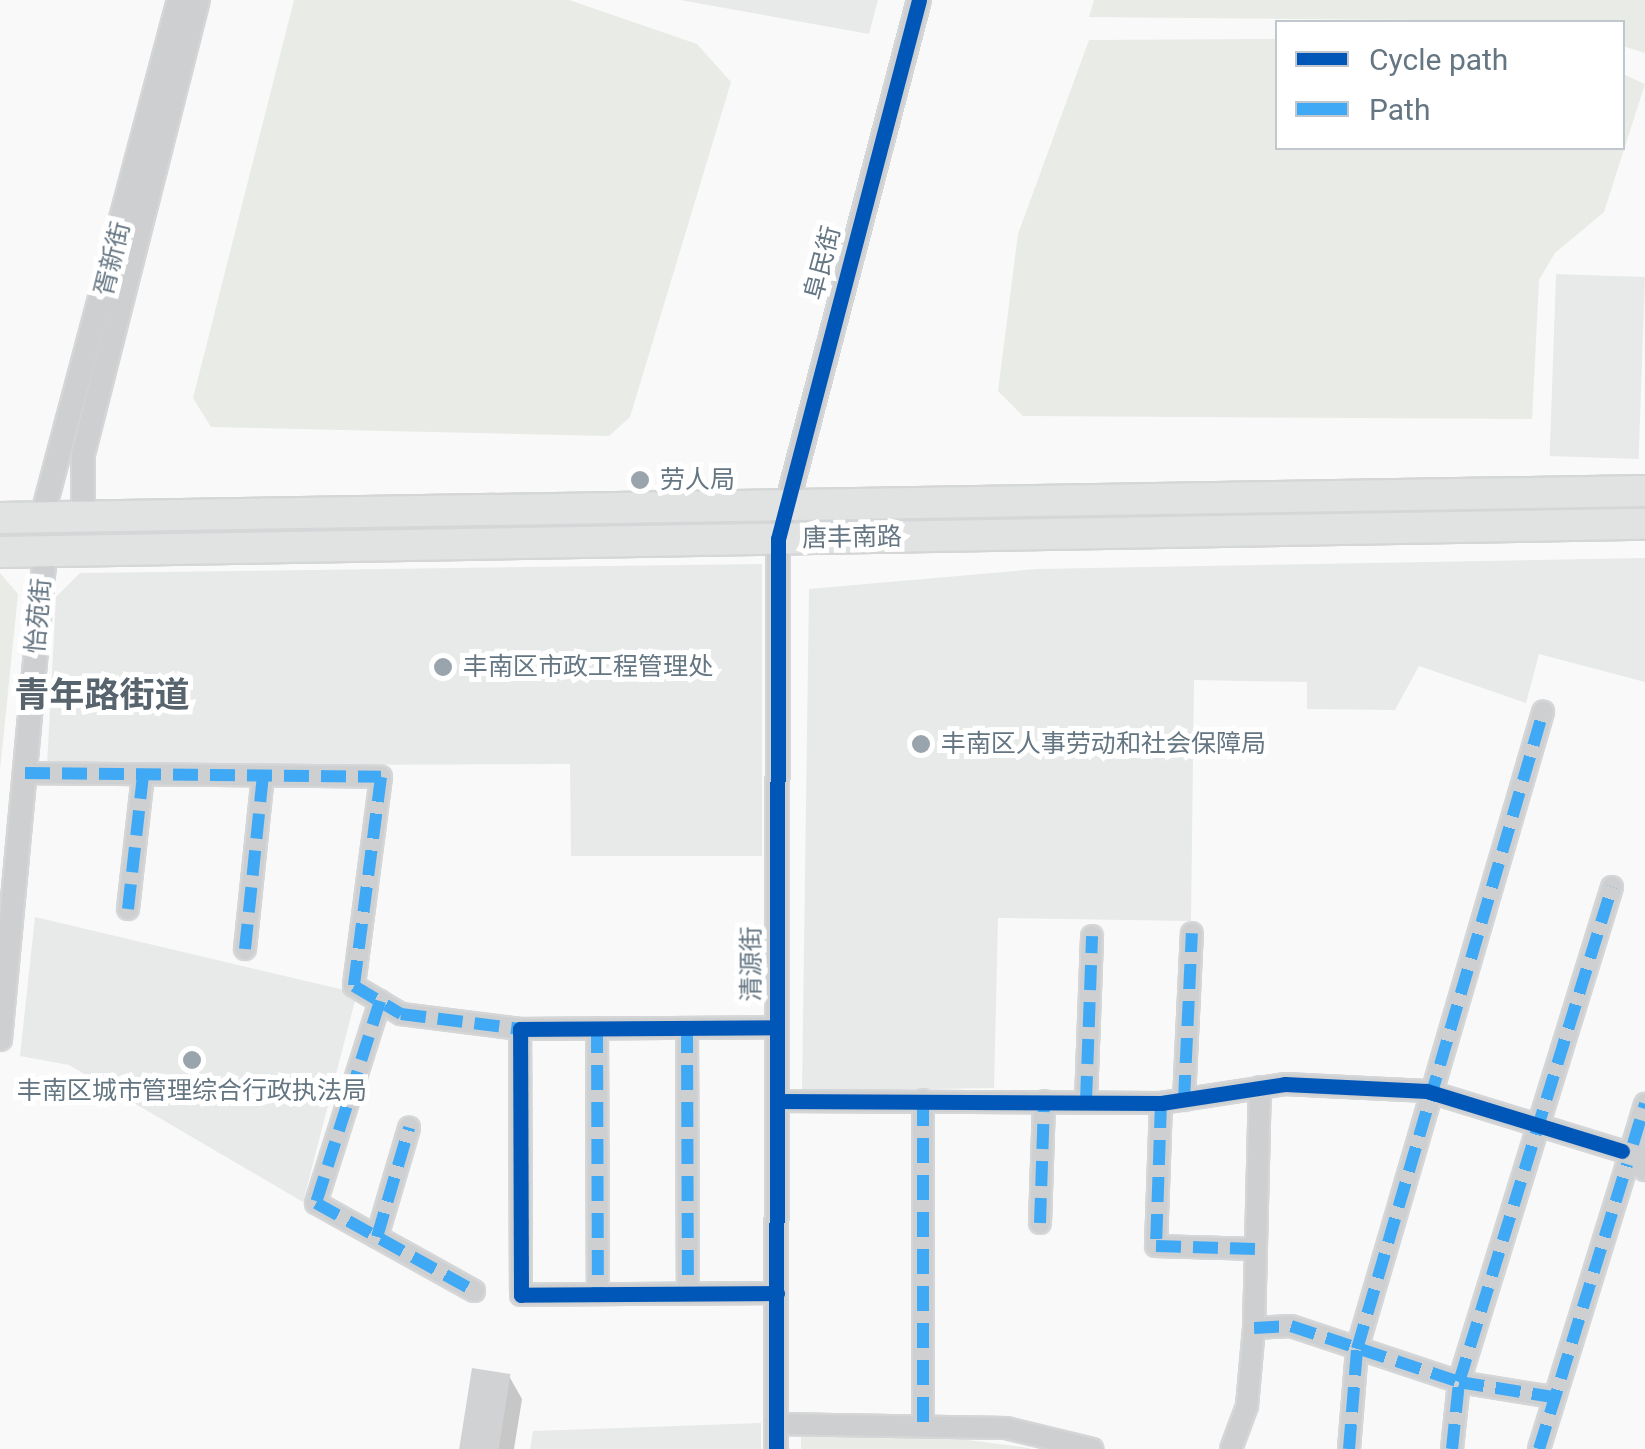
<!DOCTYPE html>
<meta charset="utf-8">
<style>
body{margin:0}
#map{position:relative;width:1645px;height:1449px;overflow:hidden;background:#f9f9f9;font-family:Roboto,"Noto Sans SC",sans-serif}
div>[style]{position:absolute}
.built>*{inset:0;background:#e8e9e9;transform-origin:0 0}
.green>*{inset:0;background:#e8ebe6}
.shadow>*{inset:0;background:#0003}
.building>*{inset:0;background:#d0d2d3;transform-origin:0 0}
.roads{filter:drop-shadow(2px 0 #d5d6d7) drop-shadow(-2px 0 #d5d6d7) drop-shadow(0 2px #d5d6d7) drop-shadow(0 -2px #d5d6d7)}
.minor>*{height:20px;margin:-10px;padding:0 10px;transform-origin:10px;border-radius:10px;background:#cecfd0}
.tertiary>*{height:22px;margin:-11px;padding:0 11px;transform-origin:11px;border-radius:11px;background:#cecfd0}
.primary>*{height:30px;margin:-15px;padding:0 15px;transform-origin:15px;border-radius:15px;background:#e1e2e2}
.quiet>*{height:12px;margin-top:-6px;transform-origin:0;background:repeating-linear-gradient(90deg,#3fa9f5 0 25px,transparent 0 37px)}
.cycleway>*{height:15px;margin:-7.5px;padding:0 7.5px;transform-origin:7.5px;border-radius:7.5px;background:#0057b8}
.dots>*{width:28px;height:28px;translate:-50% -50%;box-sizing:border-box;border:5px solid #fff;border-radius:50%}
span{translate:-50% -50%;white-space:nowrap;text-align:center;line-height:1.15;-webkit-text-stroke:10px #fff;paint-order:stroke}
.street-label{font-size:25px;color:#657683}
.poi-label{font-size:25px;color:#657683}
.left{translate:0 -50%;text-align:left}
.district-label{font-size:35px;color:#57646e;font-weight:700}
.legend{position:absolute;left:1275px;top:20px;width:350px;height:130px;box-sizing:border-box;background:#fff;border:2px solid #c1c8cd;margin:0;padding:12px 18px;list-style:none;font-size:30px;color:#657683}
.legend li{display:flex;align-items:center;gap:20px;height:50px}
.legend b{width:50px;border:2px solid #c1c8cd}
</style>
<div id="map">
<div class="built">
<i style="clip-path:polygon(680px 0,878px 0,869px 34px)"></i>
<i style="left:1556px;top:274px;width:89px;height:182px;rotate:2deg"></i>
<i style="clip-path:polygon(1645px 558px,1645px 682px,1539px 654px,1526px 703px,1419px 666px,1395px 710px,1307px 709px,1307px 682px,1194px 680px,1191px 921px,998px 918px,994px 1088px,802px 1091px,809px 589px,1037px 569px)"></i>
<i style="clip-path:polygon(762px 564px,762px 856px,571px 856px,570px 764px,47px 766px,56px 597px,80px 573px)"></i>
<i style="clip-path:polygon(35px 917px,357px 993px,303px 1202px,69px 1065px,20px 1056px)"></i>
<i style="clip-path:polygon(761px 1423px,761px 1449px,530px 1449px,533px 1431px)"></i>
</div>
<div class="green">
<i style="clip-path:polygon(294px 0,569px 0,697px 44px,731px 82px,630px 417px,609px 436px,211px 427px,193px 398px)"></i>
<i style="clip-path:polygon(1094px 0,1645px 0,1645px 53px,1623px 46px,1622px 22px,1089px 17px)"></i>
<i style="clip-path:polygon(1277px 39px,1278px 148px,1622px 148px,1623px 74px,1645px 84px,1604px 212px,1555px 253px,1539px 280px,1532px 419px,1023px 416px,998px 391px,1018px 234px,1089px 40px)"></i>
<i style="clip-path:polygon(0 573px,18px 594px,0 770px)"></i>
<i style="clip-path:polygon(906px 1432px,1030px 1448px,1030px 1449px,801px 1449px,801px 1437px)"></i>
</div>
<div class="shadow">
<i style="clip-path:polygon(509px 1376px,522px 1399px,514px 1449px,462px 1449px)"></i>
</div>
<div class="building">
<i style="left:472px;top:1368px;width:39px;height:82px;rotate:9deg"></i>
</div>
<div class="roads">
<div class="minor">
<i style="left:25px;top:773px;width:356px;rotate:0.6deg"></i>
<i style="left:381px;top:777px;width:211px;rotate:97.4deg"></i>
<i style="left:354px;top:986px;width:55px;rotate:30.8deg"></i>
<i style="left:401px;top:1014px;width:120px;rotate:7.2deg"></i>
<i style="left:128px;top:909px;width:135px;rotate:-83.6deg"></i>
<i style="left:245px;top:949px;width:174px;rotate:-84.1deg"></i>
<i style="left:380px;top:1001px;width:212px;rotate:107.6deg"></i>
<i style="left:316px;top:1203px;width:181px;rotate:29.1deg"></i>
<i style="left:597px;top:1028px;width:266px;rotate:89.8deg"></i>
<i style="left:687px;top:1028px;width:266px;rotate:89.8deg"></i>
<i style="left:1184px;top:1100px;width:167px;rotate:-87.3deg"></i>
<i style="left:777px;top:1101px;width:384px;rotate:0.3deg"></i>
<i style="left:1161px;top:1103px;width:125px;rotate:-8.7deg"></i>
<i style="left:1285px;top:1084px;width:142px;rotate:2.8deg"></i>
<i style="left:1427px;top:1091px;width:204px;rotate:17.1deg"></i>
<i style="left:1086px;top:1101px;width:165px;rotate:-87.9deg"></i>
<i style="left:1161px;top:1103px;width:143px;rotate:92deg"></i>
<i style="left:1156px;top:1246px;width:100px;rotate:1.7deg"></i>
<i style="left:1633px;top:1144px;width:42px;rotate:-73.3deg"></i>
<i style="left:1645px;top:1146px;width:24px;rotate:168deg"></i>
<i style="left:1622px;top:1151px;width:30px;rotate:40deg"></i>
<i style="left:1040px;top:1223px;width:122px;rotate:-88.1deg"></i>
<i style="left:377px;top:1237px;width:114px;rotate:-73.6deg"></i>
<i style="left:777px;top:1293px;width:256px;rotate:179.6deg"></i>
<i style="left:521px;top:1295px;width:266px;rotate:-90.2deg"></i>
<i style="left:520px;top:1029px;width:257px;rotate:-0.4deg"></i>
<i style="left:1254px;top:1328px;width:37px;rotate:-3deg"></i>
<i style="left:1291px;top:1326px;width:177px;rotate:18.4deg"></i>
<i style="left:1459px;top:1382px;width:95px;rotate:9.1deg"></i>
<i style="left:923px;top:1422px;width:322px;rotate:-90deg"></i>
<i style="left:776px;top:1424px;width:230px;rotate:1deg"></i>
<i style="left:1006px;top:1428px;width:89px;rotate:13.7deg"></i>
<i style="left:1231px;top:1449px;width:46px;rotate:-69.6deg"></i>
<i style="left:1247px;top:1406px;width:78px;rotate:-84.9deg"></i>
<i style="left:1254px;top:1328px;width:241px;rotate:-88.6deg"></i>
<i style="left:1349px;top:1449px;width:100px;rotate:-85.4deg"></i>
<i style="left:1357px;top:1349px;width:664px;rotate:-73.72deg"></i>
<i style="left:1452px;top:1449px;width:67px;rotate:-84deg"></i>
<i style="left:1459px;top:1382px;width:518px;rotate:-72.82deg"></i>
<i style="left:1539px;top:1449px;width:298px;rotate:-72.8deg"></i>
</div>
<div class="tertiary">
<i style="left:83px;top:516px;width:62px;rotate:-90deg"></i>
<i style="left:83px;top:454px;width:468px;rotate:-75.8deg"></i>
<i style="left:42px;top:517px;width:535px;rotate:-75.16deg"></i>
<i style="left:0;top:1039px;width:489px;rotate:-84.7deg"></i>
<i style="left:776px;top:1449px;width:910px;rotate:-89.87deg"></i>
<i style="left:778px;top:539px;width:557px;rotate:-75.34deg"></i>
</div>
<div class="primary">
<i style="left:0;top:518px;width:1645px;rotate:-0.94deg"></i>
<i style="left:0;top:552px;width:1645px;rotate:-0.98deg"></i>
</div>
</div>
<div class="quiet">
<i style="left:25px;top:773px;width:356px;rotate:0.6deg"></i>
<i style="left:381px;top:777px;width:211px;rotate:97.4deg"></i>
<i style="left:354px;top:986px;width:55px;rotate:30.8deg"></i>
<i style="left:401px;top:1014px;width:120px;rotate:7.2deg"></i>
<i style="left:128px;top:909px;width:135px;rotate:-83.6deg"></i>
<i style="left:245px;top:949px;width:174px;rotate:-84.1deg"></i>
<i style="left:380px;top:1001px;width:212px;rotate:107.6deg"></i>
<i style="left:316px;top:1203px;width:181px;rotate:29.1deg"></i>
<i style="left:597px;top:1028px;width:266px;rotate:89.8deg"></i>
<i style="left:687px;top:1028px;width:266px;rotate:89.8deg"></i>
<i style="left:1184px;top:1100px;width:167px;rotate:-87.3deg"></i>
<i style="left:1086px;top:1101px;width:165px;rotate:-87.9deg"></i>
<i style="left:1161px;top:1103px;width:143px;rotate:92deg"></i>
<i style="left:1156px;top:1246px;width:100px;rotate:1.7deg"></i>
<i style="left:1633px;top:1144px;width:42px;rotate:-73.3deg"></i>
<i style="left:1040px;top:1223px;width:122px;rotate:-88.1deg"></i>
<i style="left:377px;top:1237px;width:114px;rotate:-73.6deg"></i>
<i style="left:1254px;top:1328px;width:37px;rotate:-3deg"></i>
<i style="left:1291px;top:1326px;width:177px;rotate:18.4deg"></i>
<i style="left:1459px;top:1382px;width:95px;rotate:9.1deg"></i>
<i style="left:923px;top:1422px;width:322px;rotate:-90deg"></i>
<i style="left:1349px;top:1449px;width:100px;rotate:-85.4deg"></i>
<i style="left:1357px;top:1349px;width:664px;rotate:-73.72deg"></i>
<i style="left:1452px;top:1449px;width:67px;rotate:-84deg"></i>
<i style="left:1459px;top:1382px;width:518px;rotate:-72.82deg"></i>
<i style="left:1539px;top:1449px;width:298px;rotate:-72.8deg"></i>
</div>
<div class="cycleway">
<i style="left:777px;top:1101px;width:384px;rotate:0.3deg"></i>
<i style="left:1161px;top:1103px;width:125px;rotate:-8.7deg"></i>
<i style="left:1285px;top:1084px;width:142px;rotate:2.8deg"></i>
<i style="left:1427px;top:1091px;width:204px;rotate:17.1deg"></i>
<i style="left:777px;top:1293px;width:256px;rotate:179.6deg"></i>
<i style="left:521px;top:1295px;width:266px;rotate:-90.2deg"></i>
<i style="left:520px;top:1029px;width:257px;rotate:-0.4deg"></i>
<i style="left:776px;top:1449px;width:910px;rotate:-89.87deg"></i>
<i style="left:778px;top:539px;width:557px;rotate:-75.34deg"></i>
</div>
<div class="dots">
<i style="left:640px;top:480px;background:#99a4ac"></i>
<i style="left:443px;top:667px;background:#99a4ac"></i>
<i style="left:921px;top:744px;background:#99a4ac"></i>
<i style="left:192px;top:1060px;background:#99a4ac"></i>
</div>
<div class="street-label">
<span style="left:113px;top:259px;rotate:-76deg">胥新街</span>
<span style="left:823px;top:263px;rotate:-75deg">阜民街</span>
<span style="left:852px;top:538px;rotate:-1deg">唐丰南路</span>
<span style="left:39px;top:616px;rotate:-85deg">怡苑街</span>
<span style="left:752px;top:964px;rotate:-90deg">清源街</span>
</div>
<div class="poi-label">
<span class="left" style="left:660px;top:480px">劳人局</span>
<span class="left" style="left:463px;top:667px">丰南区市政工程管理处</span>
<span class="left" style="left:941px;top:744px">丰南区人事劳动和社会保障局</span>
<span style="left:192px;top:1091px">丰南区城市管理综合行政执法局</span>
</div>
<div class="district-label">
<span style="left:102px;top:696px">青年路街道</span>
</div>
<ul class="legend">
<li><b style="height:12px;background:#0057b8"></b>Cycle path</li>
<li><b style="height:12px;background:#3fa9f5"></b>Path</li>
</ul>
</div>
